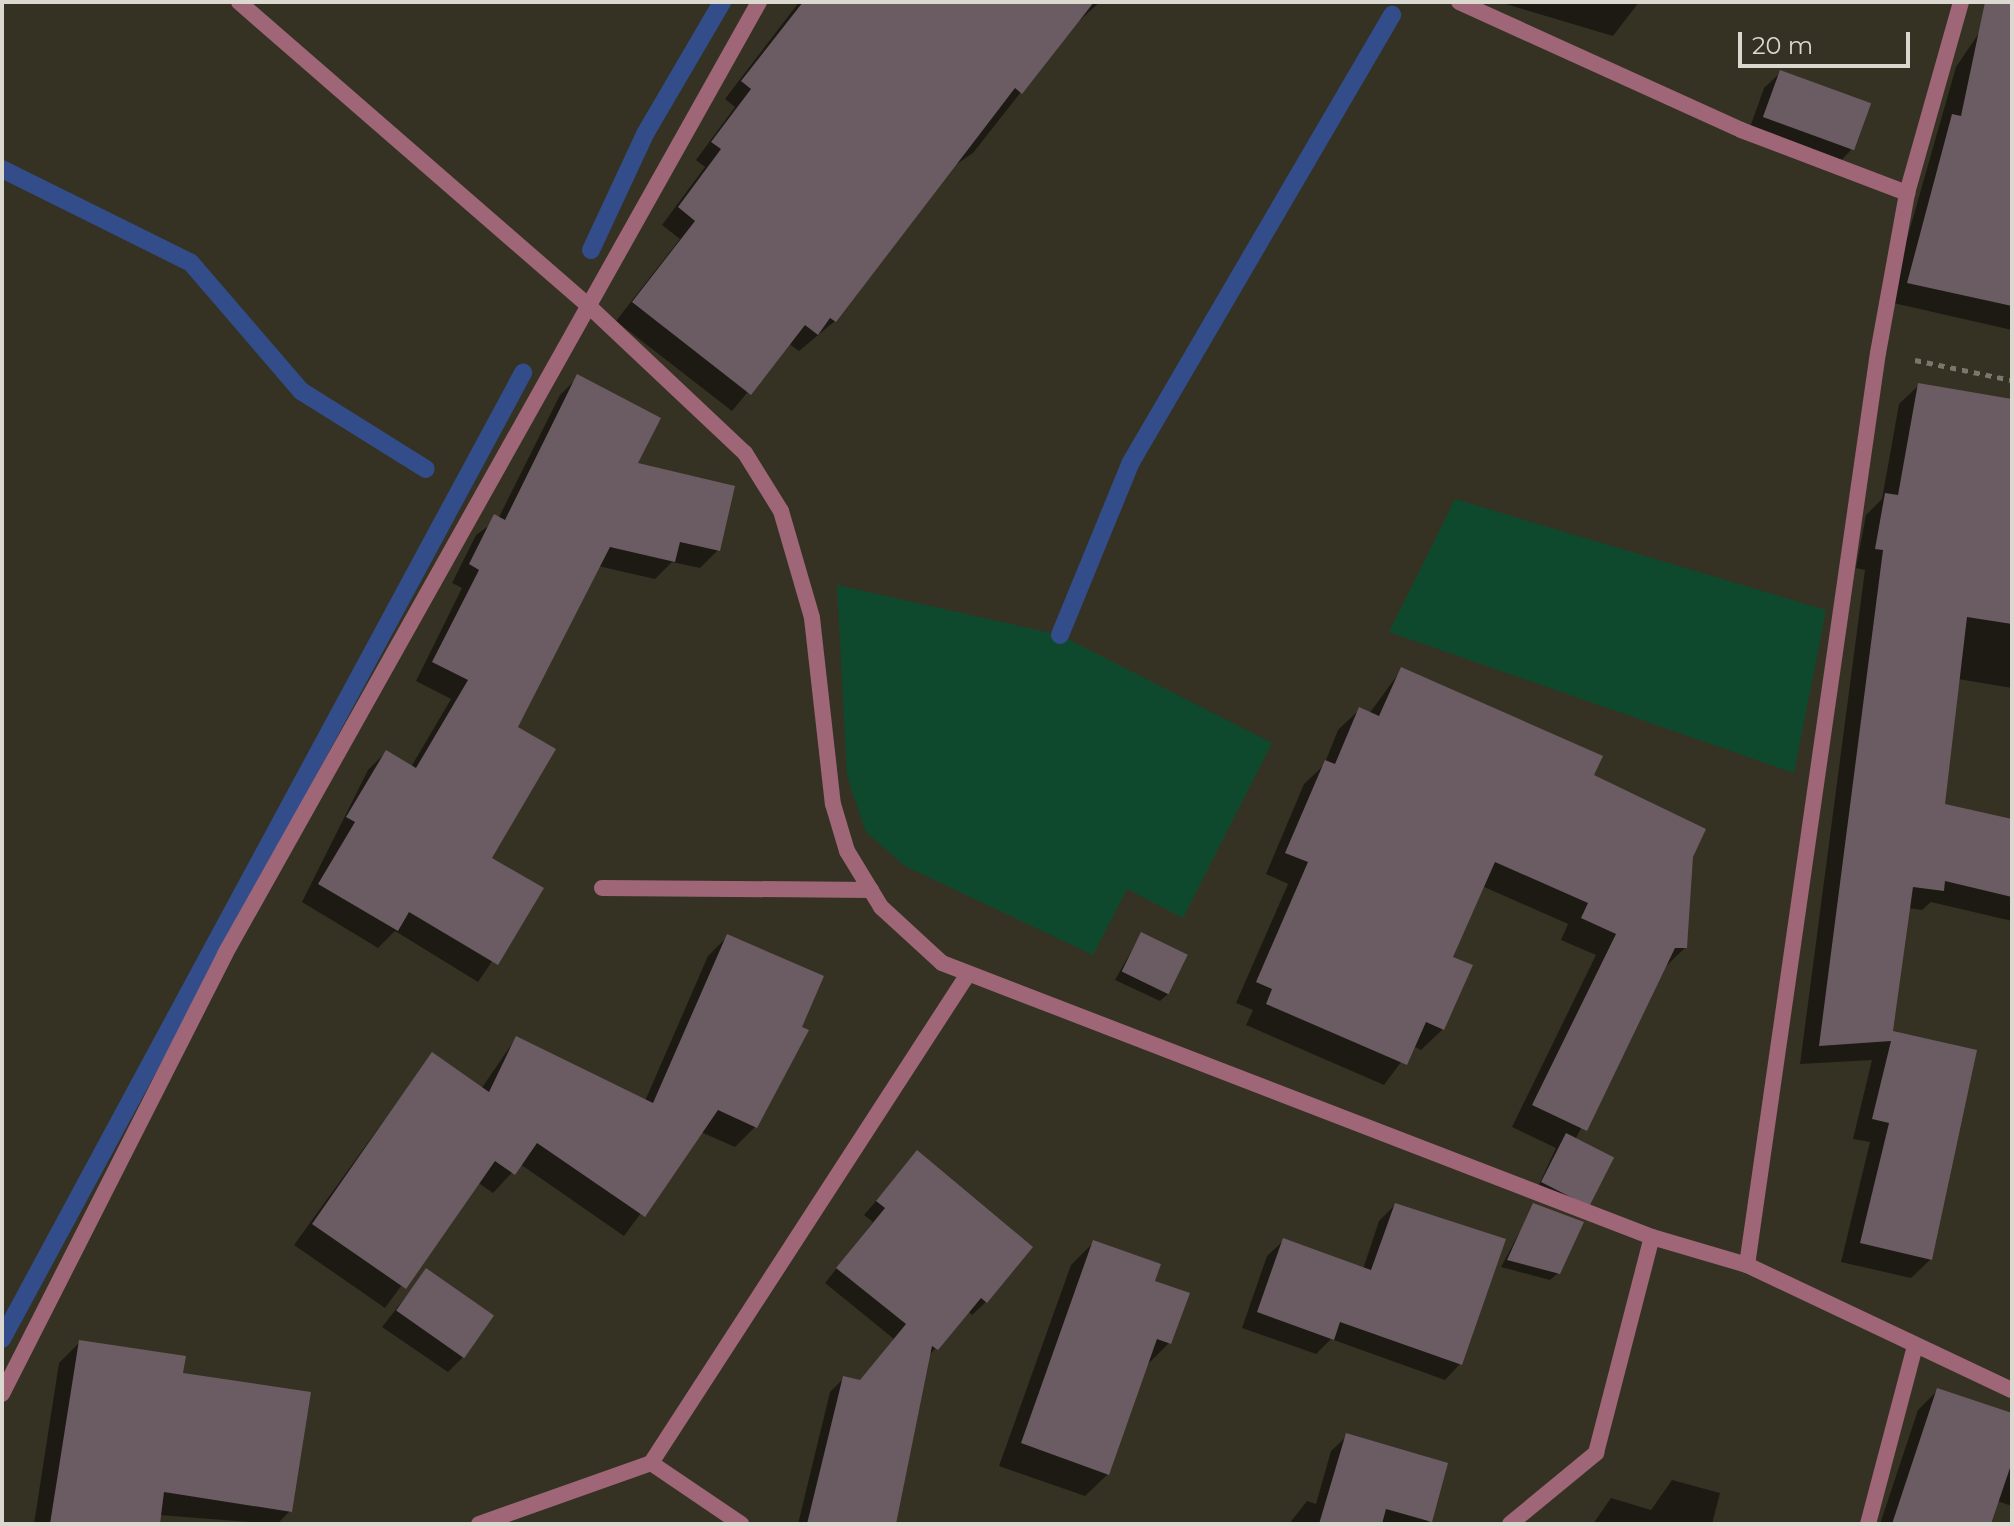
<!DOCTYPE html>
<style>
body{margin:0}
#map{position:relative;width:2014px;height:1526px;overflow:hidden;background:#353224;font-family:Montserrat,sans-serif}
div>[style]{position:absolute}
.green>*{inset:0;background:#0f492d}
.shadow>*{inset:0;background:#0007}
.stream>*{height:18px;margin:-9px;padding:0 9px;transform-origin:9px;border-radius:9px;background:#324d8a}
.building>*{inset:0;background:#6b5b63;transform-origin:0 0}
.path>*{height:5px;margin-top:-2.5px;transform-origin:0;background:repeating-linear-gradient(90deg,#7a776b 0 6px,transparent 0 12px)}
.service>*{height:16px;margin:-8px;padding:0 8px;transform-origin:8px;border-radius:8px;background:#9e6677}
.minor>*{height:16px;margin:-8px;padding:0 8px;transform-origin:8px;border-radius:8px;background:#9e6677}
span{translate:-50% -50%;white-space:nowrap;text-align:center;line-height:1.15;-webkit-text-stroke:7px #353224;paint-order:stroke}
.frame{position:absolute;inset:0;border:4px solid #dad8cf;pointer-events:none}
.scale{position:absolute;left:1738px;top:32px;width:172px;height:36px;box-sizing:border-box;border:4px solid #dad8cf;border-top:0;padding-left:10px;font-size:24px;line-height:28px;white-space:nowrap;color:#dad8cf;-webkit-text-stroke:6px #353224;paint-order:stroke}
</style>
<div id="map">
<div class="green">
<i style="clip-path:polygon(1455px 499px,1826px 610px,1794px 773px,1389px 632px)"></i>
<i style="clip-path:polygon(837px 585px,1060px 635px,1272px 743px,1183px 918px,1127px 889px,1093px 955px,905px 866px,866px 832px,847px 776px)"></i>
</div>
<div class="shadow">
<i style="clip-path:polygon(799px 2px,1100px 2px,1072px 27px,973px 153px,951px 168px,835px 321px,799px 351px,788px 343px,732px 411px,616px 321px,680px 239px,662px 225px,705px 167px,696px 160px,735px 107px,725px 99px)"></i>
<i style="clip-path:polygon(1499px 2px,1639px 2px,1613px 36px)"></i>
<i style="clip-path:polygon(2000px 2px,2012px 2px,2012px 330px,1889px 302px,1956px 67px)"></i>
<i style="clip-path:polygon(1780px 73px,1851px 150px,1836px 166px,1748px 133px,1764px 88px)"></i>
<i style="clip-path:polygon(578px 377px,635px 464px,718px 550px,700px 568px,672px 562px,655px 579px,598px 566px,515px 728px,490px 859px,541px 889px,478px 982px,395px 931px,378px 948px,302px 902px,368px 770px,386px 752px,411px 767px,451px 699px,416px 681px,462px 588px,452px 583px,476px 535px,498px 519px,560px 395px)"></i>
<i style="clip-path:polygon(1919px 385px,2012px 401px,2012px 688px,1958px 679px,1943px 805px,2012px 821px,2012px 921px,1931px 902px,1922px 910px,1908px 908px,1891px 1032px,1931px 1259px,1911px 1278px,1841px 1262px,1870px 1142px,1853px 1139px,1872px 1060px,1800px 1064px,1865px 570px,1856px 568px,1866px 515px,1882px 499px,1899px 404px)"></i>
<i style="clip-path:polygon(1401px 670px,1592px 776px,1691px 856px,1685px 948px,1663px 969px,1575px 1140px,1591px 1201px,1584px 1209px,1536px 1191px,1556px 1148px,1512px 1127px,1596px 955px,1561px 940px,1568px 924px,1482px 886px,1451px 958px,1443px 1029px,1421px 1050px,1413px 1046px,1384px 1085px,1246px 1025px,1253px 1010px,1236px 1003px,1288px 884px,1266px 874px,1304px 784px,1324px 765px,1338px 730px,1360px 709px,1369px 714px)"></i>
<i style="clip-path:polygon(1141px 934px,1168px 994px,1160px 1001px,1115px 980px)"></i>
<i style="clip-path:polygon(728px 936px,799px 1028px,756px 1126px,735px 1147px,701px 1132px,624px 1236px,520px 1164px,493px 1193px,477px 1182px,385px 1308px,294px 1245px,432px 1054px,481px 1089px,516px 1038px,645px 1101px,708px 956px)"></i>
<i style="clip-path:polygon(917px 1153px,986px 1302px,972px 1315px,968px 1311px,926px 1359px,895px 1524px,798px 1524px,830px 1392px,844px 1378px,859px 1382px,894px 1339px,825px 1283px,873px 1222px,864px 1215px)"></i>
<i style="clip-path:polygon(1395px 1205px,1460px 1364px,1445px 1380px,1331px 1339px,1316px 1354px,1242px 1328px,1267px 1256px,1283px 1241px,1363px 1269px,1379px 1221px)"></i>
<i style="clip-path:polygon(1534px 1205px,1558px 1273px,1550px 1280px,1501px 1267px)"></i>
<i style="clip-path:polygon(1094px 1242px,1153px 1282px,1169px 1343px,1146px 1366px,1108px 1474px,1085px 1496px,999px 1466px,1071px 1265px)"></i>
<i style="clip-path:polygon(426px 1271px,463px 1357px,448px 1372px,382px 1327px)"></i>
<i style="clip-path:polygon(80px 1342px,181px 1374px,290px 1511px,277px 1524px,159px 1515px,157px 1524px,34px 1524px,59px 1363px)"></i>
<i style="clip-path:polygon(1938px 1390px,2012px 1415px,2012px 1506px,1997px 1501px,1989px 1524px,1880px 1524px,1918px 1410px)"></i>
<i style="clip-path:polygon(1347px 1436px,1446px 1464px,1427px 1524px,1289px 1524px,1307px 1501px,1316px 1504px,1331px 1451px)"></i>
<i style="clip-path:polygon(1672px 1480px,1720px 1493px,1712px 1524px,1593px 1524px,1611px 1498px,1651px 1510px)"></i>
</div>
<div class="stream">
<i style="left:2px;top:169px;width:211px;rotate:26.4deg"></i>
<i style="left:191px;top:263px;width:169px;rotate:49.3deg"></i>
<i style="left:301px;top:391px;width:147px;rotate:32deg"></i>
<i style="left:591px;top:250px;width:128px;rotate:-65deg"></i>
<i style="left:645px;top:134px;width:153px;rotate:-59.7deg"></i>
<i style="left:1060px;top:635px;width:187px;rotate:-67.7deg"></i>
<i style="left:1131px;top:462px;width:518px;rotate:-59.72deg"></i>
<i style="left:2px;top:1339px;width:1098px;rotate:-61.66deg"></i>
</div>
<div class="building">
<i style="clip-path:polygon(803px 2px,1094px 2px,1022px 94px,1015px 88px,836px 322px,830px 318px,818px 335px,805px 325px,751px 395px,632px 302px,695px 221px,678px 207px,721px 149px,711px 142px,751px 89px,741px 81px)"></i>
<i style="clip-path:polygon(1985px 2px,2012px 2px,2012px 306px,1907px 283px,1952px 114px,1961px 116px)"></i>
<i style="left:1780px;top:70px;width:97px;height:50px;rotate:20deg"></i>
<i style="clip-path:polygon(577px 374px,661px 418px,638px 463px,735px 486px,720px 551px,680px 542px,675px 562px,610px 547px,518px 727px,556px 749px,492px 858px,544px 888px,498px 965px,409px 912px,398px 931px,318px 884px,355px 822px,346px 817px,386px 750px,416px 768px,468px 680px,432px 662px,479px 570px,469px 564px,494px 514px,505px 520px)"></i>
<i style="clip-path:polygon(1918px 383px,2012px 399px,2012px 624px,1967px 617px,1945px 804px,2012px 819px,2012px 897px,1945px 881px,1944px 891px,1913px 887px,1893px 1031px,1977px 1050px,1932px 1260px,1860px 1243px,1889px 1123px,1872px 1119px,1891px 1041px,1819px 1046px,1883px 550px,1875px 549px,1885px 493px,1898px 495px)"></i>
<i style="clip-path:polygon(1401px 667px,1603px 756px,1594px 775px,1706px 829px,1693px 857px,1687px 948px,1675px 948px,1587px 1131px,1532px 1105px,1616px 934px,1581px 918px,1588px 903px,1495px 862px,1453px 957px,1473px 965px,1444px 1030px,1426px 1022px,1407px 1065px,1266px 1004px,1272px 989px,1256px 982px,1308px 862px,1285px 853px,1325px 760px,1335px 764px,1359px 707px,1379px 716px)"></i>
<i style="left:1141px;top:932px;width:52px;height:44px;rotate:26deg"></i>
<i style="clip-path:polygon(727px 934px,824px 976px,802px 1027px,809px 1030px,757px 1128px,718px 1110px,645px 1217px,537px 1143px,515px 1175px,495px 1161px,406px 1289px,312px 1224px,432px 1052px,489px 1092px,516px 1036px,653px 1103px)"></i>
<i style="left:1566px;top:1133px;width:54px;height:55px;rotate:27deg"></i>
<i style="clip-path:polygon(917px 1150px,1033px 1247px,987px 1303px,981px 1298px,938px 1350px,932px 1346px,896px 1524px,807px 1524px,843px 1376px,860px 1380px,906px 1324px,836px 1268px,885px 1208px,876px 1201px)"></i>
<i style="clip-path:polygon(1395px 1203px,1506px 1239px,1462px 1365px,1340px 1322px,1334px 1340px,1257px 1312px,1283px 1238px,1371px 1270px)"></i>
<i style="clip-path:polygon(1533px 1203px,1584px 1222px,1560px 1274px,1507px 1260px)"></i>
<i style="clip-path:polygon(1093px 1240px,1161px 1264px,1155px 1281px,1190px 1293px,1171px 1344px,1157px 1339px,1109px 1475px,1021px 1443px)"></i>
<i style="left:426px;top:1268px;width:83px;height:52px;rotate:35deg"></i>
<i style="clip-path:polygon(79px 1340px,186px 1356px,183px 1373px,311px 1392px,292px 1512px,164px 1492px,160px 1524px,50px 1524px)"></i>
<i style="clip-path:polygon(1937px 1388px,2012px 1413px,2012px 1462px,1991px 1524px,1892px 1524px)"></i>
<i style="clip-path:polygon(1346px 1433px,1448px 1463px,1432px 1522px,1386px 1509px,1382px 1524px,1319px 1524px)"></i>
</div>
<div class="path">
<i style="left:1915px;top:360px;width:99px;rotate:11.7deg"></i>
</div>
<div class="service">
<i style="left:602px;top:888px;width:269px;rotate:0.4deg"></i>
</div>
<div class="minor">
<i style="left:239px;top:2px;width:468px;rotate:41deg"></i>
<i style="left:592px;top:309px;width:210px;rotate:43.3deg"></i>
<i style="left:745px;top:453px;width:68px;rotate:58.2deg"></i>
<i style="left:781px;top:511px;width:111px;rotate:73.8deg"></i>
<i style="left:812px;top:618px;width:187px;rotate:83.6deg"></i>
<i style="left:833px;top:804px;width:49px;rotate:73.4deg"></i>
<i style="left:847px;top:851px;width:66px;rotate:58.7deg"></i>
<i style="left:881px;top:907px;width:83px;rotate:42.6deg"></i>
<i style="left:942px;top:963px;width:761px;rotate:21.1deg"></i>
<i style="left:1652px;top:1237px;width:99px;rotate:16.4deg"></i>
<i style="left:1747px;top:1265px;width:293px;rotate:25.3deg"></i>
<i style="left:1459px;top:2px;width:310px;rotate:24.4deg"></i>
<i style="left:1741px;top:130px;width:178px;rotate:20.8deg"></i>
<i style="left:1747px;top:1265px;width:921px;rotate:-81.83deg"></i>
<i style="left:1878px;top:353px;width:163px;rotate:-79.7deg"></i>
<i style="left:1907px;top:193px;width:198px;rotate:-74.2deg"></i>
<i style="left:2px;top:1394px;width:493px;rotate:-63.1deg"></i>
<i style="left:225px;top:954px;width:1092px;rotate:-60.71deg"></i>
<i style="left:651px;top:1463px;width:109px;rotate:34.1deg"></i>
<i style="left:479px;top:1524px;width:182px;rotate:-19.5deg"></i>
<i style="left:651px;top:1463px;width:583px;rotate:-57.05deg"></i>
<i style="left:1510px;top:1524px;width:112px;rotate:-39.5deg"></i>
<i style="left:1596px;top:1453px;width:223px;rotate:-75.5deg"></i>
<i style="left:1868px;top:1524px;width:184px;rotate:-75.2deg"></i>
</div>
<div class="frame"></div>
<div class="scale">20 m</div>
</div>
